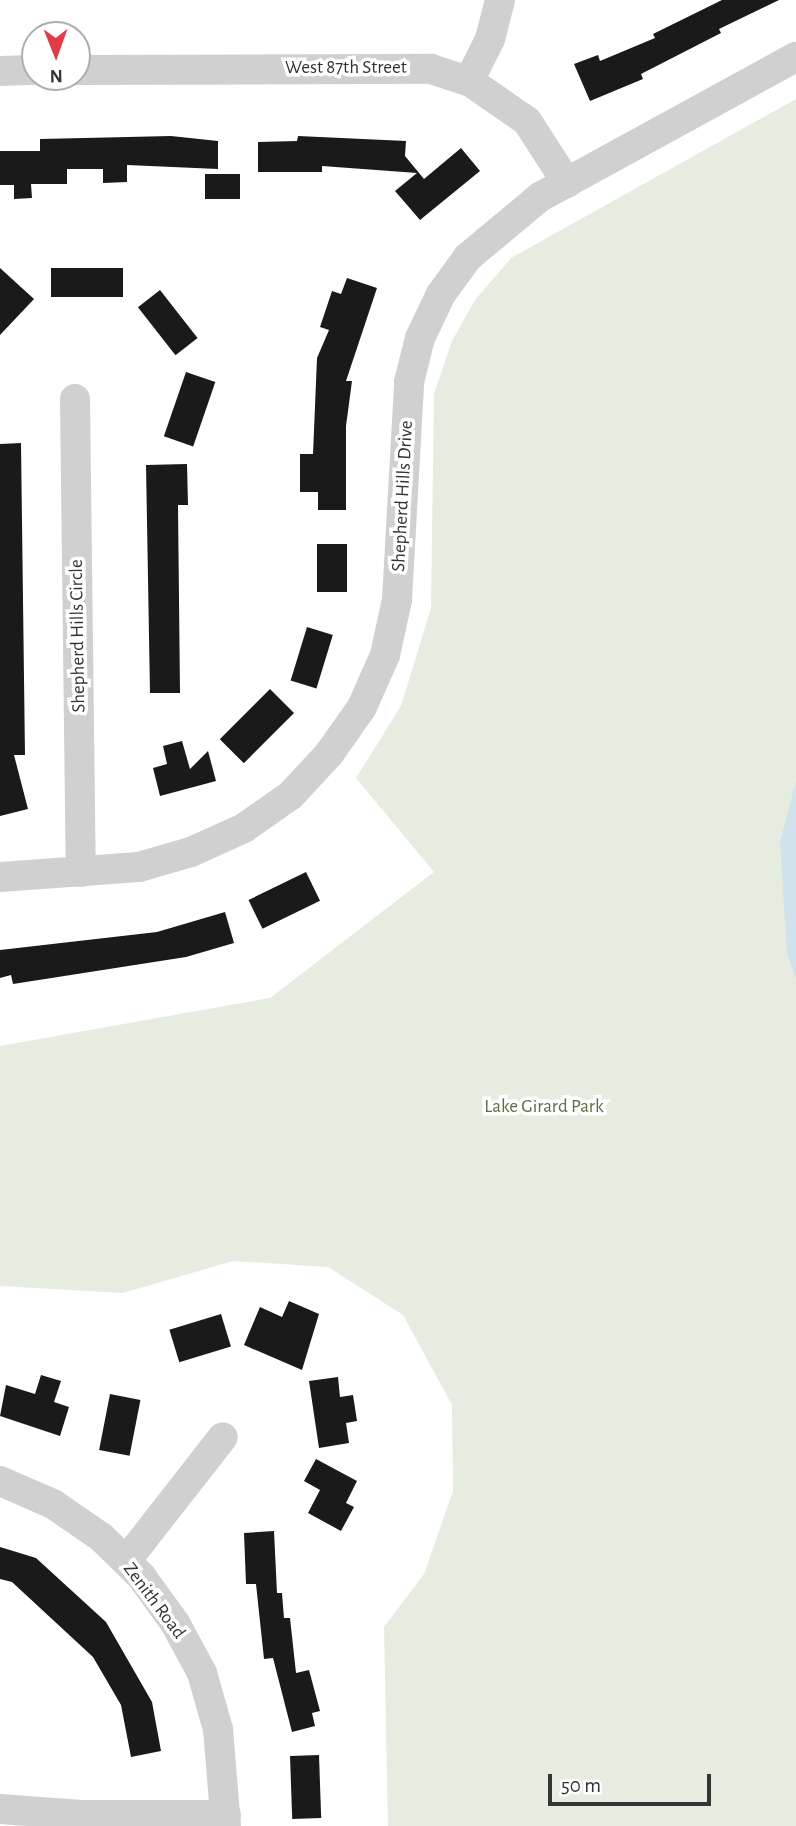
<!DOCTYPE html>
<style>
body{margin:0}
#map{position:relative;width:796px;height:1826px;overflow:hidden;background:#fff;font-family:"Alegreya Sans",sans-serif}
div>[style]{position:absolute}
.green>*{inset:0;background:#e6ecdf}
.water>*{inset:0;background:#cfe2ee}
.building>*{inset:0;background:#1a1a1a;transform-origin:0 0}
.minor>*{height:30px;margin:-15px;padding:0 15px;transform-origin:15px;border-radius:15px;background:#d0d0d0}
span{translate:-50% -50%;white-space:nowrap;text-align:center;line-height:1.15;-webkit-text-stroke:7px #fff;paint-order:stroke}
.street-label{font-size:19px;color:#333}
.park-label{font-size:19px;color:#56703f}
.north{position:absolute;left:21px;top:21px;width:70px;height:70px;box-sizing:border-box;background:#fff;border:2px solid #adadad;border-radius:50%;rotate:179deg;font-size:19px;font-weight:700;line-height:28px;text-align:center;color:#333}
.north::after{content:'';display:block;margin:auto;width:24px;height:32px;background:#e63946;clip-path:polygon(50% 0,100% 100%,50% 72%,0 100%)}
.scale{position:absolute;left:548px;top:1774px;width:163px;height:32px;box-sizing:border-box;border:4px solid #333;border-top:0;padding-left:9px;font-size:21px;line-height:24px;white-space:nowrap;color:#333;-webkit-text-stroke:5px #fff;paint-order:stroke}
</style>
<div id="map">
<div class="green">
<i style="clip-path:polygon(796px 99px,796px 1826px,388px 1826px,384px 1627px,424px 1574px,453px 1491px,452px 1405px,403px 1315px,328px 1267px,233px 1261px,123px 1293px,0 1286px,0 1046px,270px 998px,434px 872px,356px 778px,401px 706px,431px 608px,434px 394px,452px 341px,475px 300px,511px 258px)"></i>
</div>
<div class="water">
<i style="clip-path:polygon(796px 781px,796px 978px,787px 954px,780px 842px)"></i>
</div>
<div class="building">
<i style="clip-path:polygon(722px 0,779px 0,719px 29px,721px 33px,641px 74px,643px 79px,590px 101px,574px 64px,598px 55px,600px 61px,655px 38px,653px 34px)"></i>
<i style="clip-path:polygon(171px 136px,218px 141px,218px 169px,127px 165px,127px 182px,103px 183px,103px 169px,67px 169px,67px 184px,31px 184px,32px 198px,14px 199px,14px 185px,0 185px,0 151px,40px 151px,40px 139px)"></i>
<i style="clip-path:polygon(298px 136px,406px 141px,405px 156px,424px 179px,461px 148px,480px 171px,420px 220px,395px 191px,417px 173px,322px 166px,322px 172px,258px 172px,258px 142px,297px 141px)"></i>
<i style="left:240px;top:174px;width:25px;height:35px;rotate:90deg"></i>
<i style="clip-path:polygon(0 268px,34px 299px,0 335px)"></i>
<i style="left:51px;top:268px;width:72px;height:29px"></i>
<i style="clip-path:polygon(347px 278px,377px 288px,346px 381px,352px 381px,346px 426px,346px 510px,318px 510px,318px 492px,300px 492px,300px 454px,313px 454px,317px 358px,329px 330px,320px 327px,332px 291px,341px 294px)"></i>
<i style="left:160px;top:290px;width:61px;height:28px;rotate:52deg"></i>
<i style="left:186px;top:372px;width:31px;height:68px;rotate:19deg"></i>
<i style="clip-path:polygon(21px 443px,25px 755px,14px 755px,28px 809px,0 816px,0 444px)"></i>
<i style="clip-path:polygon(187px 464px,188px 505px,178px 505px,180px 693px,150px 693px,146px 465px)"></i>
<i style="left:317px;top:544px;width:30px;height:48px"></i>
<i style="left:307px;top:627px;width:27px;height:56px;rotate:17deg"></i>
<i style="left:270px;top:689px;width:34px;height:71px;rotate:45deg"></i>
<i style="clip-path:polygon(182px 741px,190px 769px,208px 751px,216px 781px,160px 796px,153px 768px,167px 764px,163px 746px)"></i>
<i style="left:306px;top:872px;width:32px;height:64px;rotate:64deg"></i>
<i style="clip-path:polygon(225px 912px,234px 943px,186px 957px,13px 984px,11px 975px,0 978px,0 950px,157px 932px)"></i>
<i style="clip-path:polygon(289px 1301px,319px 1314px,302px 1370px,244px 1345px,260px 1307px,282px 1317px)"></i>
<i style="left:221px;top:1314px;width:34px;height:54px;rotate:73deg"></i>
<i style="clip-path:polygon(41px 1375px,61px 1381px,54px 1402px,69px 1407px,60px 1436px,0 1416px,6px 1385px,35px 1394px)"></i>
<i style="clip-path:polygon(338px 1377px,340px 1397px,353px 1395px,357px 1421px,346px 1423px,349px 1443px,319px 1448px,309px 1381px)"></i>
<i style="left:110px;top:1394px;width:31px;height:57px;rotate:11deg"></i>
<i style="clip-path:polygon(316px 1459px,357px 1481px,346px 1503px,354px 1507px,341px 1531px,308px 1513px,320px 1490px,304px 1481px)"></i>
<i style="clip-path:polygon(274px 1531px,277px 1593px,282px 1593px,284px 1618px,290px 1618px,296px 1673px,309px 1670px,320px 1711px,312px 1713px,315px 1726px,292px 1732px,273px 1658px,264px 1659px,256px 1584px,246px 1584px,244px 1533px)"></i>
<i style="clip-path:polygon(0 1547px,36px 1558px,106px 1622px,152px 1702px,161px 1751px,131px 1757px,121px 1705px,93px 1657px,12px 1582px,0 1579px)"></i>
<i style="left:319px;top:1755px;width:63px;height:29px;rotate:88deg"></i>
</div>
<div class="minor">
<i style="left:77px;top:70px;width:354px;rotate:-0.2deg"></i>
<i style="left:431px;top:69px;width:40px;rotate:18deg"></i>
<i style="left:469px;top:81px;width:70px;rotate:34.6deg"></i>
<i style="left:527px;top:121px;width:74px;rotate:57.2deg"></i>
<i style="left:0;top:71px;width:35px;rotate:-2deg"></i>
<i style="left:469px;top:81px;width:47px;rotate:-63.4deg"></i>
<i style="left:490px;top:39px;width:40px;rotate:-75.6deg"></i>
<i style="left:75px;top:399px;width:473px;rotate:89.3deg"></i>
<i style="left:0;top:877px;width:139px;rotate:-4.1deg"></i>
<i style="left:139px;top:867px;width:54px;rotate:-16.1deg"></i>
<i style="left:191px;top:852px;width:58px;rotate:-24.4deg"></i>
<i style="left:244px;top:828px;width:57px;rotate:-35.1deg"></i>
<i style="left:291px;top:795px;width:56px;rotate:-47.2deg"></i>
<i style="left:329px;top:754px;width:57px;rotate:-54.9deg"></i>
<i style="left:362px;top:707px;width:57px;rotate:-66.1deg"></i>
<i style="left:385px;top:655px;width:56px;rotate:-77.7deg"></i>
<i style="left:397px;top:600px;width:218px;rotate:-86.8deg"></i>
<i style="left:409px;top:382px;width:45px;rotate:-76deg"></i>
<i style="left:420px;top:338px;width:49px;rotate:-64.5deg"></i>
<i style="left:441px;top:294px;width:46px;rotate:-53.9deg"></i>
<i style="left:468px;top:257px;width:94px;rotate:-39.8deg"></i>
<i style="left:540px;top:197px;width:292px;rotate:-28.7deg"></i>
<i style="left:0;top:1481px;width:58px;rotate:23.5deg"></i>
<i style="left:53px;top:1504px;width:58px;rotate:34.5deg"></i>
<i style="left:101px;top:1537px;width:56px;rotate:44.3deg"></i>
<i style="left:141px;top:1576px;width:58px;rotate:54.1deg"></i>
<i style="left:175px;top:1623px;width:57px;rotate:61.6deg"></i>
<i style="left:202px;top:1673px;width:58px;rotate:74.1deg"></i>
<i style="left:218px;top:1729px;width:97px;rotate:85.3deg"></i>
<i style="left:126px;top:1561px;width:157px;rotate:-52deg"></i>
<i style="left:0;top:1809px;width:82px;rotate:4.2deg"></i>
<i style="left:82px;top:1815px;width:144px"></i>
</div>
<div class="street-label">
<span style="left:346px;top:68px">West 87th Street</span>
<span style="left:403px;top:496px;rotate:-87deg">Shepherd Hills Drive</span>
<span style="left:78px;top:636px;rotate:-91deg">Shepherd Hills Circle</span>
<span style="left:154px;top:1601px;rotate:53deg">Zenith Road</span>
</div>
<div class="park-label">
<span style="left:544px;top:1107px">Lake Girard Park</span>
</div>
<div class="north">N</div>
<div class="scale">50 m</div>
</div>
